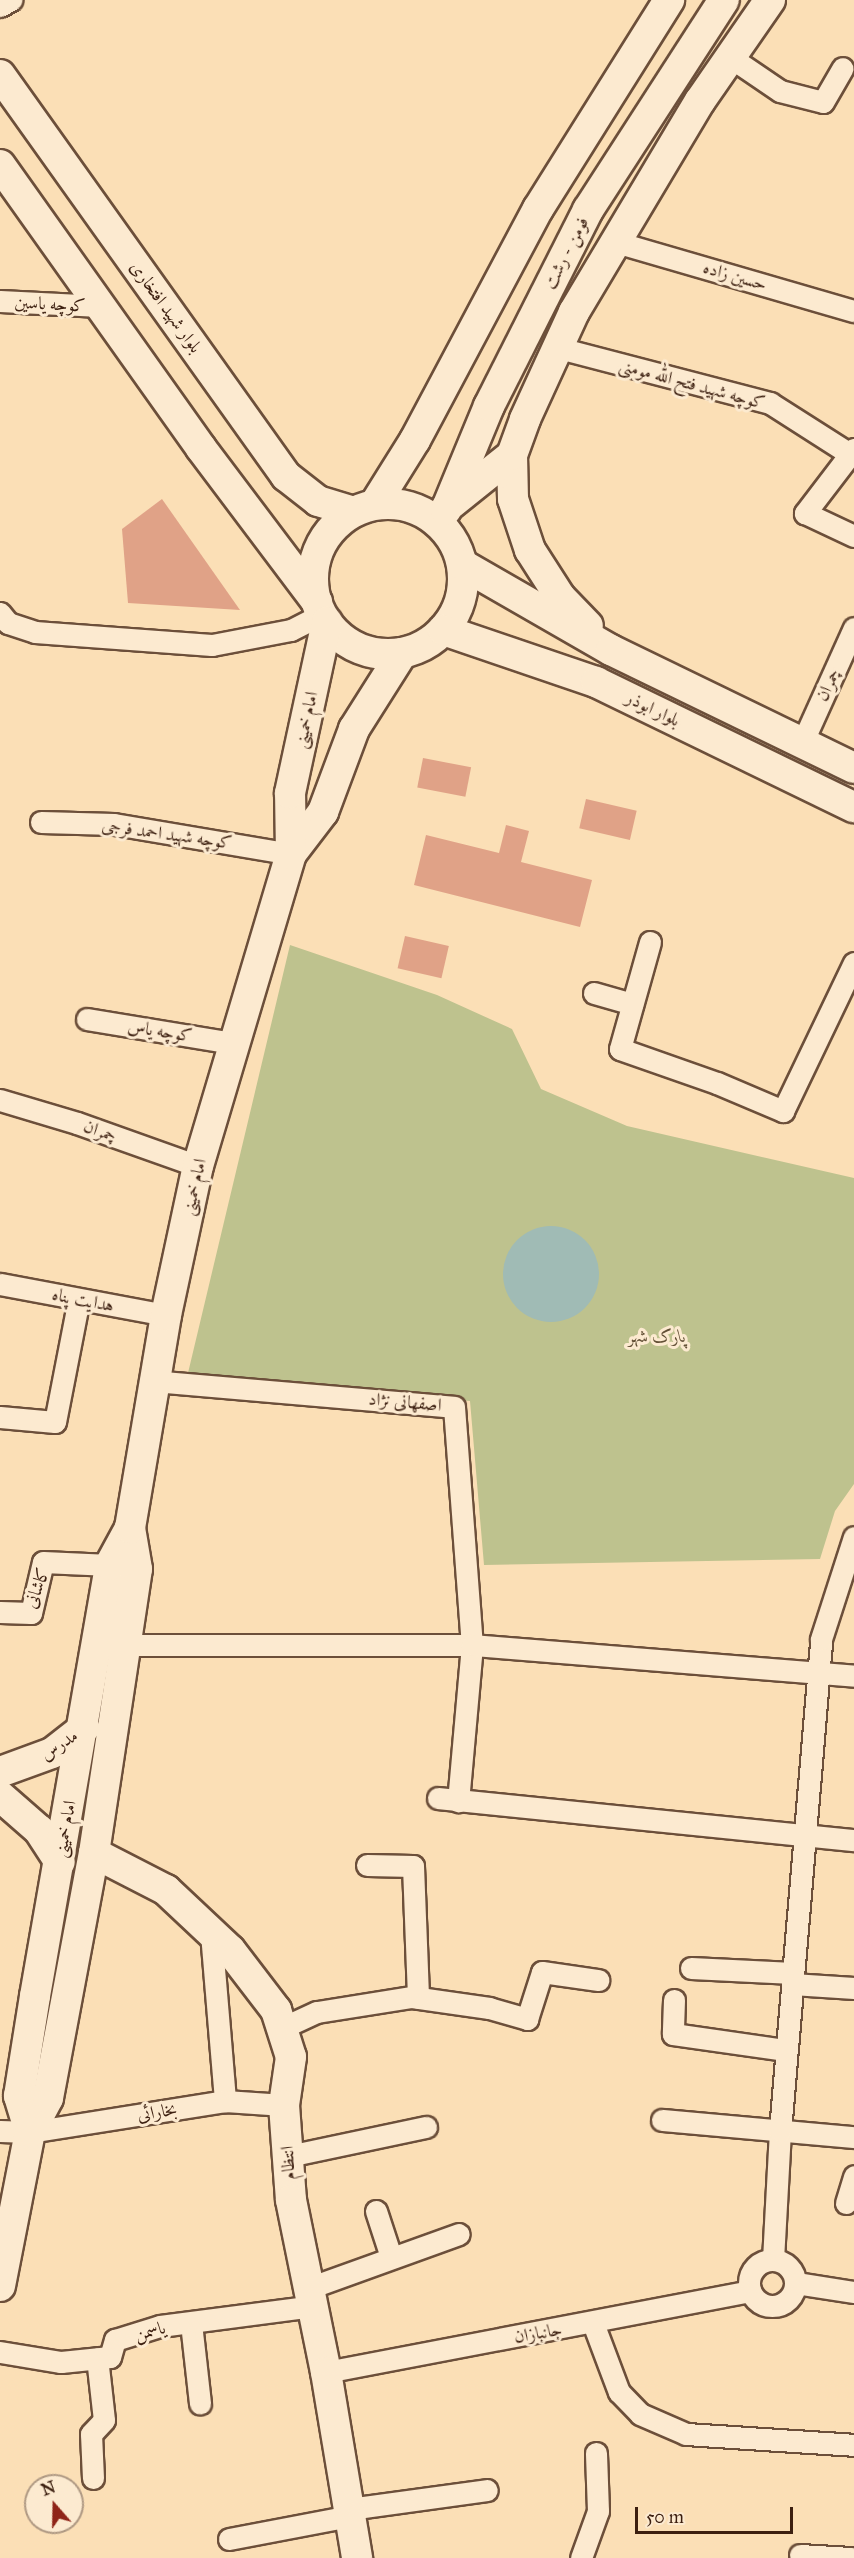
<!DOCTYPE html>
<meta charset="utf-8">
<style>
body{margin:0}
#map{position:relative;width:854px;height:2558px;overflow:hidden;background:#fbdfb6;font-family:"IM FELL Great Primer",Amiri,serif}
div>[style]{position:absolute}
.green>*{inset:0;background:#bec28e}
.water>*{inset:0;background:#a0bbb5}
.round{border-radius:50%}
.building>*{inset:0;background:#e0a287;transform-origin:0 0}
.roads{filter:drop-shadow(2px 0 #6c4f3a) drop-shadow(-2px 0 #6c4f3a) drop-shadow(0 2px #6c4f3a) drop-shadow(0 -2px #6c4f3a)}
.street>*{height:21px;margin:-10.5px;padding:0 10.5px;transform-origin:10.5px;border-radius:10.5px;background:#fcead0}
.street>.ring{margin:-10.5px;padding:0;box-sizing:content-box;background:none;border:21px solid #fcead0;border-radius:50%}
.secondary>*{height:30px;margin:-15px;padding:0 15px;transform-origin:15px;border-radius:15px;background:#fcead0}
.secondary>.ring{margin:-15px;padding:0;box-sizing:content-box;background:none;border:30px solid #fcead0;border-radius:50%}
span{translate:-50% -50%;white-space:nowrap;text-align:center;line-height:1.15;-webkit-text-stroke:6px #fcead0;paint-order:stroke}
.street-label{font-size:18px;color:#3c1f10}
.park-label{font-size:18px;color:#635036;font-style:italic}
.north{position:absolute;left:24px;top:2474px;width:60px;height:60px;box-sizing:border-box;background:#fcead0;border:2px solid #af9983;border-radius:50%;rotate:340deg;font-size:16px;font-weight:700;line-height:24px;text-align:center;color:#3c1f10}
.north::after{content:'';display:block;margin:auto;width:21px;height:27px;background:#8f2418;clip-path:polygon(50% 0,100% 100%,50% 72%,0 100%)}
.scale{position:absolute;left:635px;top:2507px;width:158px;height:27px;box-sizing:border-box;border:3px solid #3c1f10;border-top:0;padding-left:8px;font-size:18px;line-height:21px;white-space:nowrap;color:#3c1f10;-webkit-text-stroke:4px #fcead0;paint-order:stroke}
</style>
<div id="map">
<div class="green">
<i style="clip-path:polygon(290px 945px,437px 995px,512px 1029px,541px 1089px,627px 1126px,854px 1178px,854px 1484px,835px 1511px,820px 1559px,484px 1565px,470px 1401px,282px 1387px,188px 1373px)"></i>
</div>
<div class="water">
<i class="round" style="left:503px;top:1226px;width:96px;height:96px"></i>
</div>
<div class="building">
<i style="clip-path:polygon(162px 499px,240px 610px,128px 603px,122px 529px)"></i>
<i style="left:423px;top:758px;width:49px;height:30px;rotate:11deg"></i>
<i style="left:586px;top:799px;width:52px;height:30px;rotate:13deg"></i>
<i style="clip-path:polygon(506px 825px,529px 831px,521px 862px,592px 880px,580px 927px,414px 885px,426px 835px,499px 853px)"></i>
<i style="left:405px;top:936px;width:45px;height:33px;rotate:13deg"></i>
</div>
<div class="roads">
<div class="street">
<i style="left:0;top:6px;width:13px;rotate:-29deg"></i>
<i style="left:730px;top:57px;width:60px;rotate:34.2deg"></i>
<i style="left:780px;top:91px;width:44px;rotate:14.3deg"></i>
<i style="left:823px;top:102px;width:39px;rotate:-60deg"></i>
<i style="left:616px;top:242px;width:248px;rotate:16.2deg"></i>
<i style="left:0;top:301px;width:100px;rotate:2.9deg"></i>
<i style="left:559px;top:348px;width:218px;rotate:14.6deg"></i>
<i style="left:770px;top:403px;width:95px;rotate:32.5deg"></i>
<i style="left:854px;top:449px;width:81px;rotate:127.4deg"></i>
<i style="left:805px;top:513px;width:54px;rotate:25.1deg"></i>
<i style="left:0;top:613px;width:13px;rotate:51deg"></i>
<i style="left:8px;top:623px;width:28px;rotate:18deg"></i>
<i style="left:35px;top:632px;width:177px;rotate:4.2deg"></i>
<i style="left:212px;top:645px;width:80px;rotate:-10.8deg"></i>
<i style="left:291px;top:630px;width:35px;rotate:-27deg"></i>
<i style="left:802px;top:743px;width:126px;rotate:-65.7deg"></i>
<i style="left:41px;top:822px;width:73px;rotate:1.6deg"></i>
<i style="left:114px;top:824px;width:180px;rotate:9.6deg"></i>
<i style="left:650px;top:942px;width:111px;rotate:105.7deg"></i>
<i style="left:620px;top:1049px;width:103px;rotate:19.3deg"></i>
<i style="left:717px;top:1083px;width:72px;rotate:23deg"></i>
<i style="left:783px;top:1111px;width:164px;rotate:-64.4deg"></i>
<i style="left:594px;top:993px;width:40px;rotate:16deg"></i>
<i style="left:87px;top:1019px;width:147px;rotate:9.4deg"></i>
<i style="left:0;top:1100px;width:80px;rotate:16.6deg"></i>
<i style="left:77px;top:1123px;width:128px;rotate:19.6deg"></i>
<i style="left:0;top:1284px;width:169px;rotate:10.6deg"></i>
<i style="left:153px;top:1381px;width:302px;rotate:4.9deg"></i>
<i style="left:454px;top:1407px;width:239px;rotate:85.7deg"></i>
<i style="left:472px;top:1645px;width:157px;rotate:95.1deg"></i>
<i style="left:0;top:1417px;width:55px;rotate:5.2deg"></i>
<i style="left:55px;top:1422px;width:125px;rotate:-79deg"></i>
<i style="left:0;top:1612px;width:31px;rotate:2deg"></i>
<i style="left:31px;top:1613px;width:52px;rotate:-76.8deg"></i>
<i style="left:43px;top:1562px;width:67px;rotate:2.6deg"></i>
<i style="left:127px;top:1645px;width:345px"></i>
<i style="left:472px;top:1645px;width:383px;rotate:4.6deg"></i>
<i style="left:438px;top:1798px;width:418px;rotate:5.8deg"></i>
<i style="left:367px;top:1865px;width:46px;rotate:1.2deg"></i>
<i style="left:413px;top:1866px;width:132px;rotate:87.8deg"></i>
<i style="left:211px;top:1933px;width:169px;rotate:85.2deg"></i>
<i style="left:691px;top:1968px;width:102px;rotate:2.8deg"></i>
<i style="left:792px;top:1984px;width:62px;rotate:3.7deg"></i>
<i style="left:674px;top:2000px;width:34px;rotate:92deg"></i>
<i style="left:673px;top:2034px;width:114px;rotate:8.1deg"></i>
<i style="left:282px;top:2028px;width:38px;rotate:-25deg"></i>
<i style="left:317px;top:2012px;width:96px;rotate:-9deg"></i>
<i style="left:412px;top:1997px;width:78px;rotate:8.1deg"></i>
<i style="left:489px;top:2008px;width:40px;rotate:16deg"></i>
<i style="left:527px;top:2019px;width:49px;rotate:-72.3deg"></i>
<i style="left:542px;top:1972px;width:57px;rotate:8.1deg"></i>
<i style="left:662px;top:2120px;width:193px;rotate:5.1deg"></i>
<i style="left:0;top:2131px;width:30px;rotate:2deg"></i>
<i style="left:30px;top:2132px;width:197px;rotate:-9deg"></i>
<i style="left:225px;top:2101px;width:59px;rotate:3.9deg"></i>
<i style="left:288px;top:2156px;width:141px;rotate:-11.9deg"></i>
<i style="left:846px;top:2203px;width:28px;rotate:-73deg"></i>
<i style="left:376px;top:2211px;width:48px;rotate:71.9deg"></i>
<i style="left:773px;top:2260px;width:129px;rotate:-86.9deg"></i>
<i style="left:780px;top:2131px;width:494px;rotate:-85.2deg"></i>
<i style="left:821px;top:1639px;width:107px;rotate:-72.1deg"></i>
<i class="ring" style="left:749px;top:2260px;width:25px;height:25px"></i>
<i style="left:796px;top:2283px;width:59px;rotate:8.8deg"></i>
<i style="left:309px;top:2288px;width:159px;rotate:-19.8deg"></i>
<i style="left:191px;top:2323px;width:81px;rotate:83.6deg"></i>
<i style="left:593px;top:2323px;width:74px;rotate:69.4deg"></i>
<i style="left:619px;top:2392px;width:30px;rotate:46deg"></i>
<i style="left:640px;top:2414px;width:50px;rotate:23.5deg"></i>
<i style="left:686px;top:2434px;width:168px;rotate:3.7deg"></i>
<i style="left:0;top:2352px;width:62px;rotate:9.3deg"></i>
<i style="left:61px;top:2362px;width:49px;rotate:-5.8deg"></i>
<i style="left:110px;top:2357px;width:18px;rotate:-74deg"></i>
<i style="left:115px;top:2340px;width:47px;rotate:-17.3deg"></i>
<i style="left:160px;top:2326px;width:154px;rotate:-7.4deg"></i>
<i style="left:326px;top:2372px;width:432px;rotate:-10.8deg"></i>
<i style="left:93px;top:2478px;width:44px;rotate:-92.6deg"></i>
<i style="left:91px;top:2434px;width:19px;rotate:-47deg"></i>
<i style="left:104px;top:2420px;width:62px;rotate:-96.4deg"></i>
<i style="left:349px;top:2509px;width:139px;rotate:-7.8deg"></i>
<i style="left:229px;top:2539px;width:123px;rotate:-10.8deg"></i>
<i style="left:800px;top:2555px;width:51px;rotate:3.4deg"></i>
<i style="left:581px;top:2558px;width:50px;rotate:-70.1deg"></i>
<i style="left:598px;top:2511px;width:58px;rotate:-92deg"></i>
</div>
<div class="secondary">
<i style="left:0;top:75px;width:493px;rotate:54.5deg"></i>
<i style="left:286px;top:476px;width:41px;rotate:38deg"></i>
<i style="left:318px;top:501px;width:37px;rotate:17deg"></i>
<i style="left:0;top:165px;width:347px;rotate:54.6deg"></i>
<i style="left:201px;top:448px;width:193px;rotate:53deg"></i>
<i style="left:512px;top:455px;width:44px;rotate:88.7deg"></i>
<i style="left:513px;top:499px;width:54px;rotate:71.6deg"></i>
<i style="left:530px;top:550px;width:56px;rotate:57.4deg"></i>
<i style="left:560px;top:597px;width:40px;rotate:46deg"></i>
<i class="ring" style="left:313px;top:504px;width:120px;height:120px"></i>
<i style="left:375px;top:504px;width:75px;rotate:-58deg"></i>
<i style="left:415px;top:440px;width:262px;rotate:-62deg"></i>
<i style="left:538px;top:209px;width:247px;rotate:-57.9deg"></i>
<i style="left:447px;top:507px;width:83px;rotate:-38.7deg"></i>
<i style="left:512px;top:455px;width:38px;rotate:-70deg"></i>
<i style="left:525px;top:419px;width:118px;rotate:-65.4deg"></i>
<i style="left:574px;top:312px;width:246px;rotate:-59.2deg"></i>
<i style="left:700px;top:101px;width:123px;rotate:-55.3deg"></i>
<i style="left:446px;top:510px;width:113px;rotate:-67.5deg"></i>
<i style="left:489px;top:406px;width:220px;rotate:-63.2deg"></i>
<i style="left:588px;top:210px;width:250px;rotate:-57.1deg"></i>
<i style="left:463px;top:565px;width:171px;rotate:29.9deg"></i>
<i style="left:611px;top:650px;width:270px;rotate:25.9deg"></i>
<i style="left:443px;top:630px;width:162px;rotate:18.8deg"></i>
<i style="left:596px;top:682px;width:287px;rotate:25.9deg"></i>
<i style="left:291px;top:854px;width:53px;rotate:-52.7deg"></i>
<i style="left:323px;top:812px;width:89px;rotate:-69.5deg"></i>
<i style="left:354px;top:729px;width:90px;rotate:-57.7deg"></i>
<i style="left:0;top:1772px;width:55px;rotate:-20.1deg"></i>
<i style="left:52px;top:1753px;width:41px;rotate:-38deg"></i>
<i style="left:0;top:1796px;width:52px;rotate:41.1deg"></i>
<i style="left:39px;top:1830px;width:38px;rotate:57deg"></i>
<i style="left:94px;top:1853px;width:81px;rotate:27.2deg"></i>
<i style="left:166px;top:1890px;width:88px;rotate:43.2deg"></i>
<i style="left:230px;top:1950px;width:76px;rotate:52.5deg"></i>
<i style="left:276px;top:2010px;width:49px;rotate:72.3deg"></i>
<i style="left:291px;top:2057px;width:49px;rotate:98.3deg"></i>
<i style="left:284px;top:2105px;width:95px;rotate:85.8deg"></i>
<i style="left:291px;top:2200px;width:176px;rotate:78.5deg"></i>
<i style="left:326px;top:2372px;width:189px;rotate:80.5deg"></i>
<i style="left:30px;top:2132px;width:38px;rotate:-107deg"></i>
<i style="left:19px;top:2096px;width:101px;rotate:-80.9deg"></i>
<i style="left:35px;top:1996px;width:437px;rotate:-80.1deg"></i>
<i style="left:110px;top:1565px;width:42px;rotate:-61.6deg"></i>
<i style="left:0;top:2286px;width:157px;rotate:-79deg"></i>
<i style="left:30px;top:2132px;width:38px;rotate:-62deg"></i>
<i style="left:48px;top:2098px;width:249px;rotate:-79.4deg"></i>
<i style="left:94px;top:1853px;width:287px;rotate:-81.4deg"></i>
<i style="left:137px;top:1569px;width:42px;rotate:-99.7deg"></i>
<i style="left:130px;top:1528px;width:216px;rotate:-80.4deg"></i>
<i style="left:166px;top:1315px;width:152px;rotate:-77.9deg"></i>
<i style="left:198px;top:1166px;width:326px;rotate:-73.4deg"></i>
<i style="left:291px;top:854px;width:61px;rotate:-90.9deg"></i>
<i style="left:290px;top:793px;width:175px;rotate:-77.8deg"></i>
</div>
</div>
<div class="street-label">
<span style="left:566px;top:253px;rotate:-63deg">فومن - رشت</span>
<span style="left:735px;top:276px;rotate:16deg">حسین زاده</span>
<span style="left:50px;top:304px;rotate:3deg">کوچه یاسین</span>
<span style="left:166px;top:307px;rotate:54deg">بلوار شهید افتخاری</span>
<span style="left:692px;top:384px;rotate:15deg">کوچه شهید فتح الله مومنی</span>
<span style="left:828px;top:685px;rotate:-65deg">چمران</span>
<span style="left:653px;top:709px;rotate:26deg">بلوار ابوذر</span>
<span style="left:306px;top:720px;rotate:-78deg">امام خمینی</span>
<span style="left:167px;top:834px;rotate:8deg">کوچه شهید احمد فرجی</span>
<span style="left:160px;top:1031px;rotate:9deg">کوچه یاس</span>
<span style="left:100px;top:1131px;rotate:20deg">چمران</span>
<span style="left:194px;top:1187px;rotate:-77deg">امام خمینی</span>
<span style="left:83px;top:1300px;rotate:11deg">هدایت پناه</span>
<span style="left:405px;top:1402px;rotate:5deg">اصفهانی نژاد</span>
<span style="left:37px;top:1588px;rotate:-69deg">کاشانی</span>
<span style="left:59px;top:1745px;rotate:-34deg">مدرس</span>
<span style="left:65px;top:1829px;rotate:-80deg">امام خمینی</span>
<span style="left:157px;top:2112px;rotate:-9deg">بخارائی</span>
<span style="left:288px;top:2163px;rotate:-94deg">انتظام</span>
<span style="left:150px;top:2331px;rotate:-14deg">یاسمن</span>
<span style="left:538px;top:2333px;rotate:-10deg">جانبازان</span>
</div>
<div class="park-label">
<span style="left:657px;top:1336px">پارک شهر</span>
</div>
<div class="north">N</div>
<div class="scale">50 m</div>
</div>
